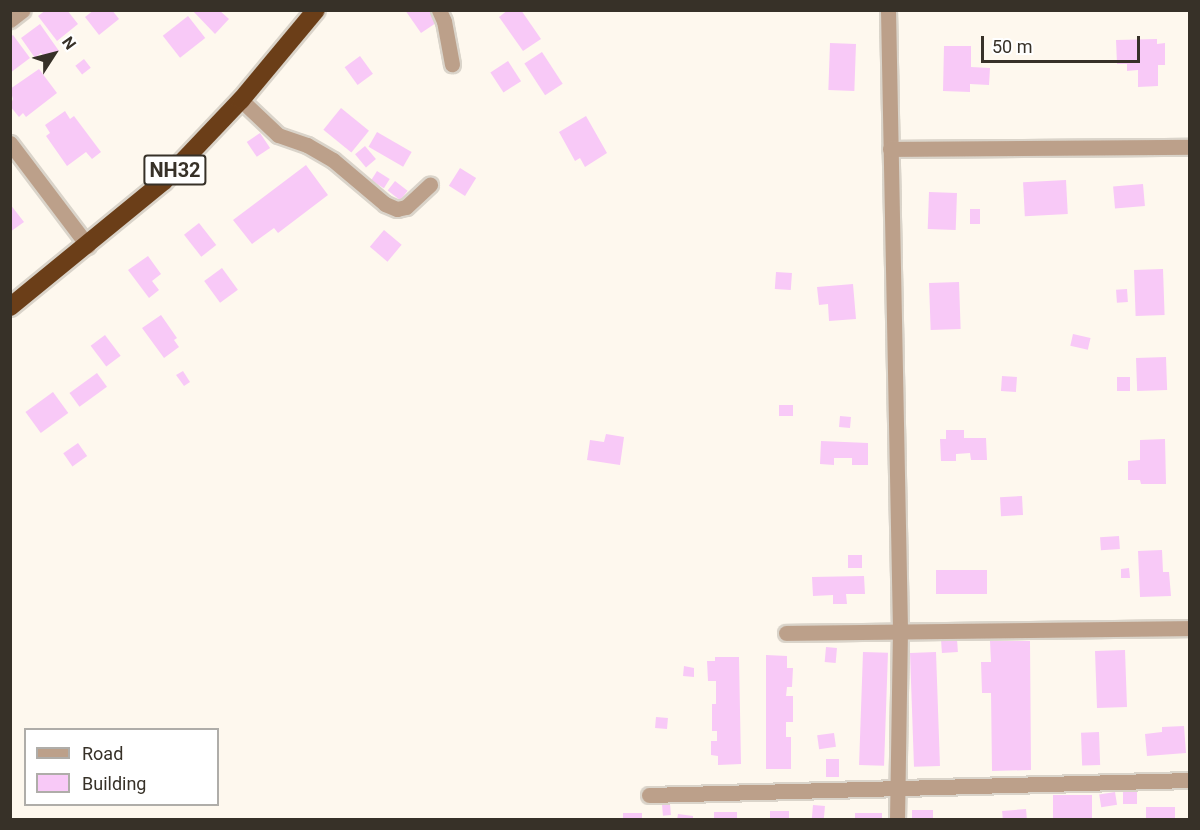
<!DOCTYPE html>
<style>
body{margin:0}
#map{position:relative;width:1200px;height:830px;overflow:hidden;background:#fef8ee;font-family:Roboto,sans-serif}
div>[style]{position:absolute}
.building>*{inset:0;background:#f8c9f7;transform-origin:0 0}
.roads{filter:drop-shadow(2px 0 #dad4ca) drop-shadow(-2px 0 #dad4ca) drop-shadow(0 2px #dad4ca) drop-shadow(0 -2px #dad4ca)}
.minor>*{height:15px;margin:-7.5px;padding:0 7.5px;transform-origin:7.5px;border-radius:7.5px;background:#bca08a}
.highway>*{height:18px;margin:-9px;padding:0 9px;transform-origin:9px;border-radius:9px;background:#6b3e18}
span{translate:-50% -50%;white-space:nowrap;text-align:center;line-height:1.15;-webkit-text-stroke:6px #fff;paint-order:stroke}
.shield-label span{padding:2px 4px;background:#fff;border:2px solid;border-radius:4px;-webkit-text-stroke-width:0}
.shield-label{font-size:20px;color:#373128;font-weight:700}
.frame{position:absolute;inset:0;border:12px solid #373128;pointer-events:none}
.legend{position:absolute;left:24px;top:728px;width:195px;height:78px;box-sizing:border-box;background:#fff;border:2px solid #afada9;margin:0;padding:8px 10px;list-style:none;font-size:18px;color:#373128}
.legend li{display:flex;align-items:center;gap:12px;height:30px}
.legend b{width:30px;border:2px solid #afada9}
.north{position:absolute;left:24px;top:24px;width:60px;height:60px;-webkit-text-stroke:4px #fff;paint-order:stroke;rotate:54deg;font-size:16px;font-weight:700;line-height:24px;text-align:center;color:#373128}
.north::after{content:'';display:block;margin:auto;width:21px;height:27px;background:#373128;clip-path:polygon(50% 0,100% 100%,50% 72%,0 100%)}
.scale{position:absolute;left:981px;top:36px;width:159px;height:27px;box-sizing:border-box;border:3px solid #373128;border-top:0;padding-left:8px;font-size:18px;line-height:21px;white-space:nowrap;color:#373128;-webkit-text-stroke:4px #fff;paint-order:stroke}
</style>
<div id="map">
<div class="building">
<i style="clip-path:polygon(46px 10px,67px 10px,78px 24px,57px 41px,38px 16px)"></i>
<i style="clip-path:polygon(94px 10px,112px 10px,119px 19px,99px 35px,85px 17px)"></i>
<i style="clip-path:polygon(192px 10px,219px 10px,229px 19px,215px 34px)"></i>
<i style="clip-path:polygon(405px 10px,436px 10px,442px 19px,421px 33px)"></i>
<i style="clip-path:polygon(508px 10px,521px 10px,541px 39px,523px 51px,499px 17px)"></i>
<i style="left:188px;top:16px;width:28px;height:32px;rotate:52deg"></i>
<i style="clip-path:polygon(40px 24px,59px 51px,46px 60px,41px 53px,35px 58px,21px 38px)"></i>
<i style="clip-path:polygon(13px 35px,30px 58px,10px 73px,10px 37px)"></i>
<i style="clip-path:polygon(1157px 39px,1157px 44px,1165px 43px,1165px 65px,1158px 65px,1158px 86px,1138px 87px,1138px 70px,1127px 71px,1127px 64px,1117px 64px,1116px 40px)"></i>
<i style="left:830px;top:43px;width:26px;height:47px;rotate:2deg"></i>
<i style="clip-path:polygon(944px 46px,971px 46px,971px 67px,990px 68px,989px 85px,970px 84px,970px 92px,943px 91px)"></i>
<i style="left:542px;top:52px;width:38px;height:21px;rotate:57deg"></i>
<i style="left:360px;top:56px;width:22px;height:19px;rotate:54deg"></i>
<i style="left:84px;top:59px;width:11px;height:11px;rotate:52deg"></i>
<i style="left:508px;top:61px;width:24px;height:21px;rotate:57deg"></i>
<i style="clip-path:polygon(39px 69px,57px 93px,26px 117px,23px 113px,19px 117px,10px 106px,13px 99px,10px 89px)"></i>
<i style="left:341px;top:108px;width:36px;height:28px;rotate:39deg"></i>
<i style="clip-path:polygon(65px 111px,70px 119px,74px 116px,101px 152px,92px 159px,86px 152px,67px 166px,46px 136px,50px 133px,45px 125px)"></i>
<i style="clip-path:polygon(586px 116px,607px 153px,585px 167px,580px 158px,575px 161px,559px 132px)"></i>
<i style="left:377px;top:132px;width:40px;height:17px;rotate:30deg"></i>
<i style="left:260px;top:133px;width:18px;height:16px;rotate:56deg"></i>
<i style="left:365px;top:146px;width:17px;height:13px;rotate:50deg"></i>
<i style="clip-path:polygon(306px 165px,328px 195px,278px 233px,274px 228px,252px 244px,233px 220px)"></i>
<i style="left:460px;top:168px;width:19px;height:21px;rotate:32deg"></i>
<i style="left:377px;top:171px;width:15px;height:11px;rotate:32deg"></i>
<i style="left:1066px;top:180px;width:34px;height:43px;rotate:87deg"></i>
<i style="left:395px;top:181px;width:16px;height:12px;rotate:38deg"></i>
<i style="left:1143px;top:184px;width:22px;height:30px;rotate:85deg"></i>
<i style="left:929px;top:192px;width:28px;height:37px;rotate:2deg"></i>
<i style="clip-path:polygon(10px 204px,24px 222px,10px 232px)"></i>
<i style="left:970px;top:209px;width:10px;height:15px"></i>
<i style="left:199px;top:223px;width:28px;height:19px;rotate:52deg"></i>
<i style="left:384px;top:230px;width:23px;height:22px;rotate:40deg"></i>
<i style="clip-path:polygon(148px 256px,161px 274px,152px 281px,159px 290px,149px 298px,128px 270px)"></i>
<i style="left:222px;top:268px;width:27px;height:22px;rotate:54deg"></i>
<i style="left:1163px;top:269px;width:46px;height:29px;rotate:88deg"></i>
<i style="left:776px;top:272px;width:16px;height:17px;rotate:4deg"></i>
<i style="left:959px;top:282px;width:47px;height:30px;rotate:88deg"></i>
<i style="clip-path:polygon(853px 284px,856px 319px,829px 321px,828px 304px,819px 305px,817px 287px)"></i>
<i style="left:1127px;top:289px;width:13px;height:11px;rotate:86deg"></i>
<i style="clip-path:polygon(161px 315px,177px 338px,174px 340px,179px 347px,164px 358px,142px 328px)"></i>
<i style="left:1073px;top:334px;width:18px;height:12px;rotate:13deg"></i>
<i style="left:105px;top:335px;width:26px;height:18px;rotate:53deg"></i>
<i style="left:1166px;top:357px;width:33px;height:30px;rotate:88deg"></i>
<i style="clip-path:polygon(183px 371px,190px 382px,184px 386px,176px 375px)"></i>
<i style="left:97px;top:373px;width:17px;height:34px;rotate:54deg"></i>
<i style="left:1002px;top:376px;width:15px;height:15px;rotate:4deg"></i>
<i style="left:1117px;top:377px;width:13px;height:14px"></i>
<i style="left:53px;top:392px;width:26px;height:34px;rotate:54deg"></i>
<i style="left:779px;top:405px;width:14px;height:11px"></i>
<i style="left:840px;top:416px;width:11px;height:11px;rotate:5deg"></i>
<i style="clip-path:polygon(946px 430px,964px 430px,964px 438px,986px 438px,987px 460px,971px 460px,970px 453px,956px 454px,956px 461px,941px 461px,940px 439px,946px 439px)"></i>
<i style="clip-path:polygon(606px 434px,624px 437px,620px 465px,587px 460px,590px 440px,604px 442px)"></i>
<i style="clip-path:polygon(1165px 439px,1166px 484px,1141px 484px,1140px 480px,1128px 480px,1128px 461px,1140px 460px,1140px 440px)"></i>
<i style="clip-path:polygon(821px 441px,868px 443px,868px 465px,852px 465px,852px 458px,834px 458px,834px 465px,820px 464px)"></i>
<i style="left:78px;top:443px;width:16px;height:18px;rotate:55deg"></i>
<i style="left:1022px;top:496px;width:19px;height:22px;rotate:87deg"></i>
<i style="left:1119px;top:536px;width:13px;height:19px;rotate:86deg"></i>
<i style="clip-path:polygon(1162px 550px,1163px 572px,1169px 572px,1171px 596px,1140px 597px,1138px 551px)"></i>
<i style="left:848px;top:555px;width:14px;height:13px"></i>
<i style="clip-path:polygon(1129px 568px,1130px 578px,1121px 578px,1121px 569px)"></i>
<i style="left:987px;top:570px;width:24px;height:51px;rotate:90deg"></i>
<i style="clip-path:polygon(864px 576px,865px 594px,846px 594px,847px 604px,833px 604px,833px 595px,813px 596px,812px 577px)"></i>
<i style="left:957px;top:639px;width:13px;height:16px;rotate:86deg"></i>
<i style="clip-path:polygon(990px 641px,1030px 641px,1031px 770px,992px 771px,991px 693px,982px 693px,981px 662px,991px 662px)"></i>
<i style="left:826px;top:647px;width:11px;height:15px;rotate:5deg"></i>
<i style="left:1125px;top:650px;width:57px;height:30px;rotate:88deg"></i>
<i style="left:863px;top:652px;width:25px;height:113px;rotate:2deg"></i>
<i style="left:936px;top:652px;width:114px;height:26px;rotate:88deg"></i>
<i style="clip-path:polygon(766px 655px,787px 656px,787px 668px,793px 668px,792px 687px,787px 687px,786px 696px,793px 696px,793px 722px,786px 722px,786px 737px,791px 737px,791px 769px,766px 769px)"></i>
<i style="clip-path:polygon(715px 657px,739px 657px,741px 764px,718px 765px,718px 756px,711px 755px,711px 741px,717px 741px,717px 731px,712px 731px,712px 704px,716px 704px,716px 681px,708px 681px,707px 661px,715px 661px)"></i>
<i style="clip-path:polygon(684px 666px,694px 668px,694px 677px,683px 676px)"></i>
<i style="left:656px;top:717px;width:12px;height:11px;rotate:5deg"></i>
<i style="clip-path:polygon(1184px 726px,1186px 753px,1147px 756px,1145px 734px,1162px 732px,1162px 727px)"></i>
<i style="left:1099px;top:732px;width:33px;height:18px;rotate:88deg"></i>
<i style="left:834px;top:733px;width:14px;height:17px;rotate:82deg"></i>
<i style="left:826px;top:759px;width:13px;height:18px"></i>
<i style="left:1123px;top:790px;width:14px;height:14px"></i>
<i style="left:1115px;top:792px;width:13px;height:16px;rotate:81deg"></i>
<i style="left:1053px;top:795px;width:39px;height:25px"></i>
<i style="left:670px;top:804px;width:11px;height:8px;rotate:85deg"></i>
<i style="left:813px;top:805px;width:12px;height:15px;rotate:5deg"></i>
<i style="left:1175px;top:807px;width:13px;height:29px;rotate:90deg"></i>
<i style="left:1026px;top:809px;width:11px;height:24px;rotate:85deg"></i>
<i style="left:912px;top:810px;width:21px;height:10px"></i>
<i style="left:770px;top:811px;width:19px;height:9px"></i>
<i style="left:714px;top:812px;width:23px;height:8px"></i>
<i style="left:623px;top:813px;width:19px;height:7px"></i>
<i style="left:855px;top:813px;width:27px;height:7px"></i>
<i style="clip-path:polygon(678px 814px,693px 816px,693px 820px,677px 820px)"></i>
</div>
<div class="roads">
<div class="minor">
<i style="left:439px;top:10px;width:12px;rotate:66deg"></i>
<i style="left:444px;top:21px;width:44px;rotate:79.5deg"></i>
<i style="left:888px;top:10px;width:619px;rotate:88.89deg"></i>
<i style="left:900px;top:629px;width:191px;rotate:90.9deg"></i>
<i style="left:10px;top:20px;width:16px;rotate:-38deg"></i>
<i style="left:241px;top:100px;width:51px;rotate:43.4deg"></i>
<i style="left:278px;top:135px;width:31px;rotate:19deg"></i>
<i style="left:307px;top:145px;width:30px;rotate:30deg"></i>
<i style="left:333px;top:160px;width:68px;rotate:40.2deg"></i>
<i style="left:385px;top:204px;width:13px;rotate:23deg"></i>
<i style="left:397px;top:209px;width:9px;rotate:-13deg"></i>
<i style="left:406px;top:207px;width:33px;rotate:-43deg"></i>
<i style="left:10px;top:143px;width:129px;rotate:52.9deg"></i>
<i style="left:890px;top:149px;width:300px;rotate:-0.4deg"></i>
<i style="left:786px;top:633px;width:404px;rotate:-0.7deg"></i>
<i style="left:649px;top:795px;width:541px;rotate:-1.59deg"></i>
</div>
<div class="highway">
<i style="left:10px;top:307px;width:199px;rotate:-39.3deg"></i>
<i style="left:164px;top:181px;width:112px;rotate:-46.5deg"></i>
<i style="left:241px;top:100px;width:117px;rotate:-50.2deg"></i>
</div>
</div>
<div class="shield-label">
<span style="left:175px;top:170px">NH32</span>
</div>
<div class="frame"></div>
<ul class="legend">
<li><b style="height:8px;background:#bca08a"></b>Road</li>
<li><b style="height:16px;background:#f8c9f7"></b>Building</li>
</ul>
<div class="north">N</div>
<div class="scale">50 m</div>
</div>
